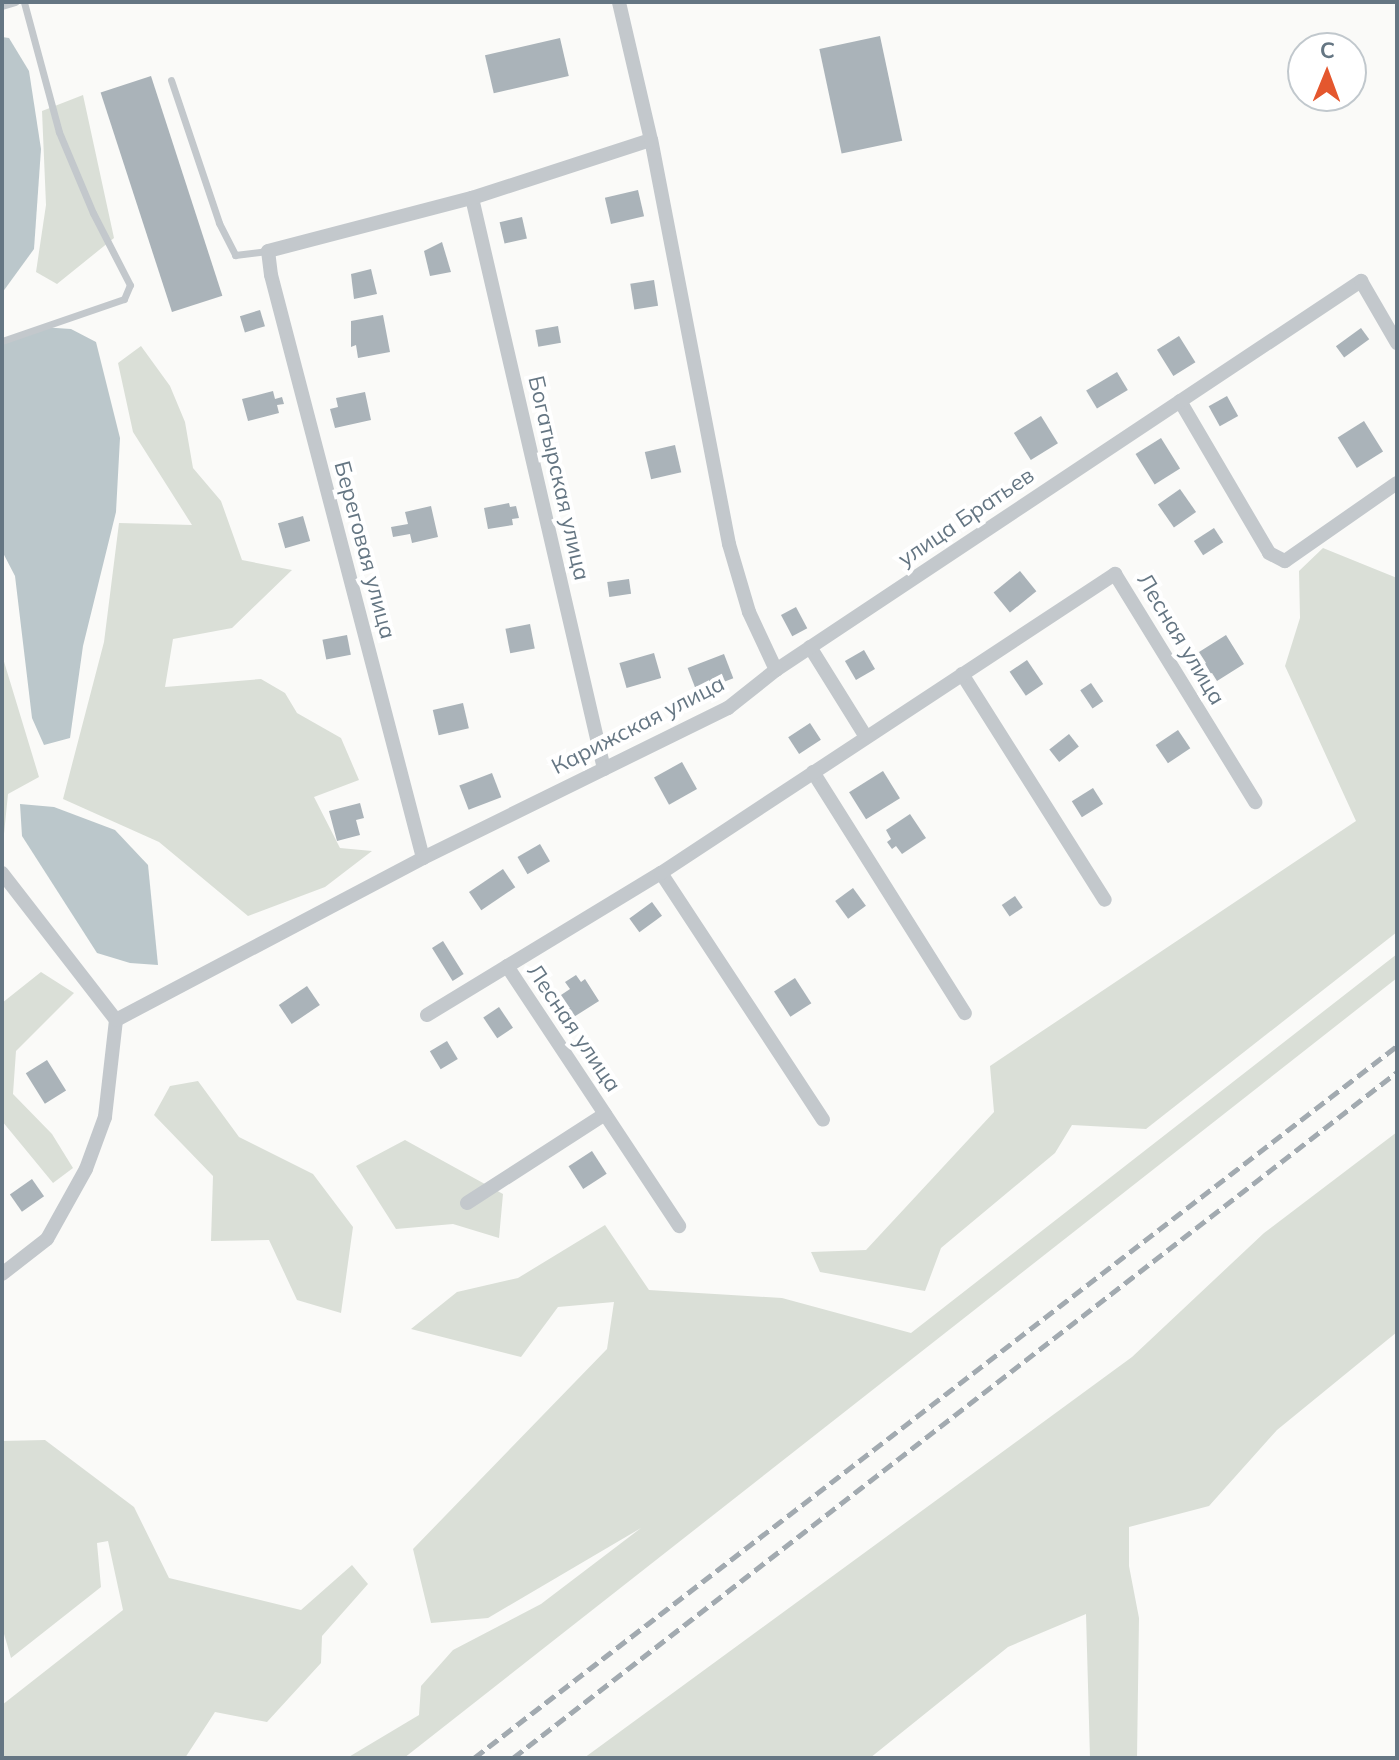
<!DOCTYPE html>
<meta charset="utf-8">
<style>
body{margin:0}
#map{position:relative;width:1399px;height:1760px;overflow:hidden;background:#fafaf8;font-family:Mulish,sans-serif}
div>[style]{position:absolute}
.green>*{inset:0;background:#dadfd7}
.water>*{inset:0;background:#bbc7cb}
.building>*{inset:0;background:#aab3b9;transform-origin:0 0}
.lane>*{height:7px;margin:-3.5px;padding:0 3.5px;transform-origin:3.5px;border-radius:3.5px;background:#c3c8cc}
.street>*{height:14px;margin:-7px;padding:0 7px;transform-origin:7px;border-radius:7px;background:#c3c8cc}
.rail>*{height:5px;margin-top:-2.5px;transform-origin:0;background:repeating-linear-gradient(90deg,#a2aab0 0 12px,transparent 0 18px)}
span{translate:-50% -50%;white-space:nowrap;text-align:center;line-height:1.15;-webkit-text-stroke:8px #fff;paint-order:stroke}
.street-label{font-size:22px;color:#657683}
.frame{position:absolute;inset:0;border:4px solid #657683;pointer-events:none}
.north{position:absolute;left:1287px;top:32px;width:80px;height:80px;box-sizing:border-box;background:#fff;border:2px solid #c1c8cd;border-radius:50%;rotate:1deg;font-size:22px;font-weight:700;line-height:32px;text-align:center;color:#657683}
.north::after{content:'';display:block;margin:auto;width:28px;height:36px;background:#e4572e;clip-path:polygon(50% 0,100% 100%,50% 72%,0 100%)}
</style>
<div id="map">
<div class="green">
<i style="clip-path:polygon(83px 95px,114px 238px,57px 284px,36px 272px,46px 205px,42px 111px)"></i>
<i style="clip-path:polygon(141px 346px,170px 386px,185px 422px,193px 468px,221px 501px,242px 560px,292px 570px,232px 628px,173px 639px,165px 687px,261px 679px,285px 693px,297px 713px,341px 738px,359px 780px,314px 797px,340px 848px,372px 851px,325px 887px,248px 916px,159px 842px,63px 799px,104px 642px,119px 523px,192px 525px,133px 432px,118px 363px)"></i>
<i style="clip-path:polygon(1323px 548px,1397px 578px,1397px 932px,1146px 1129px,1072px 1125px,1055px 1153px,941px 1248px,925px 1291px,820px 1272px,811px 1252px,866px 1250px,994px 1112px,990px 1066px,1356px 821px,1285px 666px,1300px 618px,1299px 571px)"></i>
<i style="clip-path:polygon(2px 655px,39px 777px,8px 794px,2px 854px)"></i>
<i style="clip-path:polygon(1397px 954px,1397px 978px,404px 1758px,347px 1758px,419px 1715px,421px 1686px,453px 1650px,541px 1604px,641px 1528px,488px 1618px,431px 1623px,413px 1549px,607px 1349px,614px 1302px,558px 1307px,521px 1357px,411px 1329px,457px 1292px,518px 1278px,605px 1225px,649px 1290px,782px 1298px,911px 1333px)"></i>
<i style="clip-path:polygon(41px 972px,74px 993px,16px 1051px,13px 1094px,52px 1134px,73px 1168px,53px 1183px,2px 1121px,2px 1003px)"></i>
<i style="clip-path:polygon(198px 1081px,239px 1137px,313px 1174px,353px 1227px,341px 1313px,297px 1300px,269px 1240px,211px 1241px,213px 1176px,154px 1115px,170px 1086px)"></i>
<i style="clip-path:polygon(1397px 1132px,1397px 1332px,1277px 1430px,1209px 1506px,1129px 1527px,1129px 1566px,1139px 1618px,1137px 1758px,1090px 1758px,1086px 1614px,1008px 1647px,870px 1758px,584px 1758px,1132px 1357px,1264px 1233px)"></i>
<i style="clip-path:polygon(405px 1140px,503px 1194px,499px 1238px,453px 1224px,396px 1229px,356px 1166px)"></i>
<i style="clip-path:polygon(45px 1440px,134px 1507px,169px 1578px,301px 1610px,352px 1565px,368px 1584px,322px 1636px,321px 1663px,267px 1722px,215px 1712px,185px 1758px,2px 1758px,2px 1705px,123px 1610px,108px 1541px,97px 1543px,101px 1587px,11px 1658px,2px 1627px,2px 1441px)"></i>
</div>
<div class="water">
<i style="clip-path:polygon(2px 37px,9px 38px,29px 71px,41px 149px,34px 249px,2px 293px)"></i>
<i style="clip-path:polygon(41px 327px,71px 329px,96px 342px,120px 438px,116px 512px,83px 646px,70px 738px,44px 745px,32px 718px,15px 576px,2px 551px,2px 342px)"></i>
<i style="clip-path:polygon(20px 804px,54px 807px,115px 830px,148px 865px,158px 965px,130px 963px,97px 953px,22px 836px)"></i>
</div>
<div class="building">
<i style="left:880px;top:36px;width:107px;height:62px;rotate:78deg"></i>
<i style="left:560px;top:38px;width:39px;height:77px;rotate:77deg"></i>
<i style="left:151px;top:76px;width:231px;height:53px;rotate:72deg"></i>
<i style="left:638px;top:190px;width:27px;height:34px;rotate:77deg"></i>
<i style="left:522px;top:217px;width:22px;height:23px;rotate:77deg"></i>
<i style="clip-path:polygon(442px 242px,451px 272px,430px 276px,424px 251px)"></i>
<i style="clip-path:polygon(371px 269px,377px 294px,354px 299px,351px 274px)"></i>
<i style="left:654px;top:280px;width:26px;height:24px;rotate:81deg"></i>
<i style="left:260px;top:310px;width:17px;height:21px;rotate:73deg"></i>
<i style="clip-path:polygon(383px 315px,390px 352px,358px 358px,356px 345px,351px 347px,351px 321px)"></i>
<i style="left:558px;top:326px;width:17px;height:23px;rotate:80deg"></i>
<i style="left:1361px;top:328px;width:14px;height:31px;rotate:54deg"></i>
<i style="left:1179px;top:336px;width:31px;height:26px;rotate:58deg"></i>
<i style="left:1117px;top:372px;width:21px;height:36px;rotate:59deg"></i>
<i style="clip-path:polygon(273px 391px,275px 399px,282px 397px,284px 404px,277px 405px,279px 413px,248px 421px,242px 399px)"></i>
<i style="clip-path:polygon(365px 392px,371px 420px,335px 428px,330px 409px,338px 407px,336px 398px)"></i>
<i style="left:1227px;top:396px;width:23px;height:21px;rotate:61deg"></i>
<i style="left:1041px;top:416px;width:32px;height:32px;rotate:58deg"></i>
<i style="left:1364px;top:421px;width:36px;height:31px;rotate:58deg"></i>
<i style="left:1161px;top:438px;width:36px;height:30px;rotate:58deg"></i>
<i style="left:675px;top:445px;width:28px;height:31px;rotate:77deg"></i>
<i style="left:1180px;top:489px;width:28px;height:27px;rotate:55deg"></i>
<i style="clip-path:polygon(509px 503px,510px 507px,516px 506px,519px 518px,512px 519px,513px 525px,488px 529px,484px 508px)"></i>
<i style="clip-path:polygon(431px 506px,438px 537px,412px 543px,410px 534px,393px 537px,391px 527px,408px 524px,405px 512px)"></i>
<i style="left:303px;top:516px;width:26px;height:26px;rotate:74deg"></i>
<i style="left:1214px;top:528px;width:17px;height:24px;rotate:57deg"></i>
<i style="left:1020px;top:571px;width:26px;height:34px;rotate:51deg"></i>
<i style="left:629px;top:579px;width:15px;height:22px;rotate:82deg"></i>
<i style="left:796px;top:607px;width:24px;height:17px;rotate:62deg"></i>
<i style="left:530px;top:624px;width:25px;height:25px;rotate:79deg"></i>
<i style="left:347px;top:635px;width:20px;height:25px;rotate:79deg"></i>
<i style="clip-path:polygon(1226px 635px,1244px 664px,1217px 681px,1212px 673px,1203px 675px,1200px 668px,1206px 663px,1199px 652px)"></i>
<i style="left:864px;top:650px;width:22px;height:22px;rotate:60deg"></i>
<i style="left:654px;top:653px;width:26px;height:36px;rotate:74deg"></i>
<i style="left:724px;top:654px;width:26px;height:39px;rotate:69deg"></i>
<i style="left:1027px;top:660px;width:29px;height:21px;rotate:56deg"></i>
<i style="left:1091px;top:683px;width:22px;height:13px;rotate:56deg"></i>
<i style="left:463px;top:703px;width:26px;height:31px;rotate:77deg"></i>
<i style="left:810px;top:723px;width:20px;height:26px;rotate:57deg"></i>
<i style="left:1178px;top:730px;width:22px;height:27px;rotate:56deg"></i>
<i style="left:1069px;top:734px;width:16px;height:25px;rotate:52deg"></i>
<i style="left:682px;top:762px;width:31px;height:32px;rotate:61deg"></i>
<i style="left:883px;top:771px;width:32px;height:40px;rotate:58deg"></i>
<i style="left:492px;top:773px;width:26px;height:35px;rotate:69deg"></i>
<i style="left:1093px;top:788px;width:19px;height:25px;rotate:58deg"></i>
<i style="clip-path:polygon(360px 803px,364px 818px,356px 820px,360px 835px,337px 841px,329px 811px)"></i>
<i style="clip-path:polygon(910px 814px,926px 838px,902px 854px,896px 846px,892px 849px,887px 842px,891px 839px,886px 830px)"></i>
<i style="left:540px;top:844px;width:20px;height:26px;rotate:60deg"></i>
<i style="left:503px;top:869px;width:22px;height:41px;rotate:56deg"></i>
<i style="left:853px;top:888px;width:22px;height:22px;rotate:54deg"></i>
<i style="left:1015px;top:896px;width:14px;height:16px;rotate:56deg"></i>
<i style="left:652px;top:902px;width:17px;height:28px;rotate:54deg"></i>
<i style="left:443px;top:941px;width:39px;height:13px;rotate:58deg"></i>
<i style="clip-path:polygon(576px 975px,581px 982px,585px 979px,599px 1001px,569px 1020px,555px 999px,570px 989px,565px 982px)"></i>
<i style="left:795px;top:978px;width:30px;height:25px;rotate:57deg"></i>
<i style="left:307px;top:986px;width:23px;height:34px;rotate:56deg"></i>
<i style="left:499px;top:1007px;width:25px;height:19px;rotate:56deg"></i>
<i style="left:447px;top:1041px;width:21px;height:20px;rotate:59deg"></i>
<i style="left:47px;top:1060px;width:36px;height:25px;rotate:58deg"></i>
<i style="left:592px;top:1151px;width:27px;height:28px;rotate:57deg"></i>
<i style="left:32px;top:1179px;width:21px;height:27px;rotate:55deg"></i>
</div>
<div class="lane">
<i style="left:2px;top:6px;width:14px;rotate:-17deg"></i>
<i style="left:171px;top:80px;width:151px;rotate:71.4deg"></i>
<i style="left:219px;top:223px;width:36px;rotate:63deg"></i>
<i style="left:235px;top:255px;width:33px;rotate:-7deg"></i>
<i style="left:2px;top:341px;width:129px;rotate:-19deg"></i>
<i style="left:124px;top:299px;width:15px;rotate:-67deg"></i>
<i style="left:130px;top:285px;width:81px;rotate:-117.2deg"></i>
<i style="left:93px;top:213px;width:88px;rotate:-112.8deg"></i>
<i style="left:59px;top:132px;width:135px;rotate:-105.1deg"></i>
</div>
<div class="street">
<i style="left:472px;top:198px;width:586px;rotate:76.98deg"></i>
<i style="left:1180px;top:401px;width:176px;rotate:59.6deg"></i>
<i style="left:1269px;top:553px;width:18px;rotate:27deg"></i>
<i style="left:1285px;top:561px;width:136px;rotate:-34.9deg"></i>
<i style="left:810px;top:647px;width:106px;rotate:58.1deg"></i>
<i style="left:776px;top:670px;width:703px;rotate:-33.62deg"></i>
<i style="left:1361px;top:281px;width:72px;rotate:59.9deg"></i>
<i style="left:962px;top:674px;width:267px;rotate:57.7deg"></i>
<i style="left:813px;top:772px;width:285px;rotate:57.8deg"></i>
<i style="left:423px;top:858px;width:602px;rotate:-104.61deg"></i>
<i style="left:271px;top:275px;width:24px;rotate:-97deg"></i>
<i style="left:268px;top:251px;width:211px;rotate:-14.6deg"></i>
<i style="left:472px;top:198px;width:188px;rotate:-18deg"></i>
<i style="left:2px;top:873px;width:186px;rotate:52.2deg"></i>
<i style="left:116px;top:1020px;width:98px;rotate:96.5deg"></i>
<i style="left:105px;top:1117px;width:55px;rotate:110.1deg"></i>
<i style="left:86px;top:1169px;width:80px;rotate:119.1deg"></i>
<i style="left:47px;top:1239px;width:57px;rotate:142.1deg"></i>
<i style="left:661px;top:873px;width:295px;rotate:56.7deg"></i>
<i style="left:507px;top:966px;width:312px;rotate:56.5deg"></i>
<i style="left:427px;top:1015px;width:274px;rotate:-31.3deg"></i>
<i style="left:661px;top:873px;width:544px;rotate:-33.37deg"></i>
<i style="left:1115px;top:574px;width:268px;rotate:58.4deg"></i>
<i style="left:116px;top:1020px;width:347px;rotate:-27.8deg"></i>
<i style="left:423px;top:858px;width:340px;rotate:-26.2deg"></i>
<i style="left:728px;top:708px;width:61px;rotate:-38.4deg"></i>
<i style="left:776px;top:670px;width:64px;rotate:-115deg"></i>
<i style="left:749px;top:612px;width:71px;rotate:-106.4deg"></i>
<i style="left:729px;top:544px;width:411px;rotate:-100.9deg"></i>
<i style="left:651px;top:140px;width:142px;rotate:-103.1deg"></i>
<i style="left:467px;top:1203px;width:164px;rotate:-32.8deg"></i>
</div>
<div class="rail">
<i style="left:474px;top:1758px;width:1166px;rotate:-37.65deg"></i>
<i style="left:513px;top:1758px;width:1119px;rotate:-37.81deg"></i>
</div>
<div class="street-label">
<span style="left:559px;top:478px;rotate:77deg">Богатырская улица</span>
<span style="left:966px;top:517px;rotate:-34deg">улица Братьев</span>
<span style="left:365px;top:550px;rotate:75deg">Береговая улица</span>
<span style="left:1181px;top:639px;rotate:59deg">Лесная улица</span>
<span style="left:638px;top:725px;rotate:-27deg">Карижская улица</span>
<span style="left:574px;top:1028px;rotate:56deg">Лесная улица</span>
</div>
<div class="frame"></div>
<div class="north">С</div>
</div>
